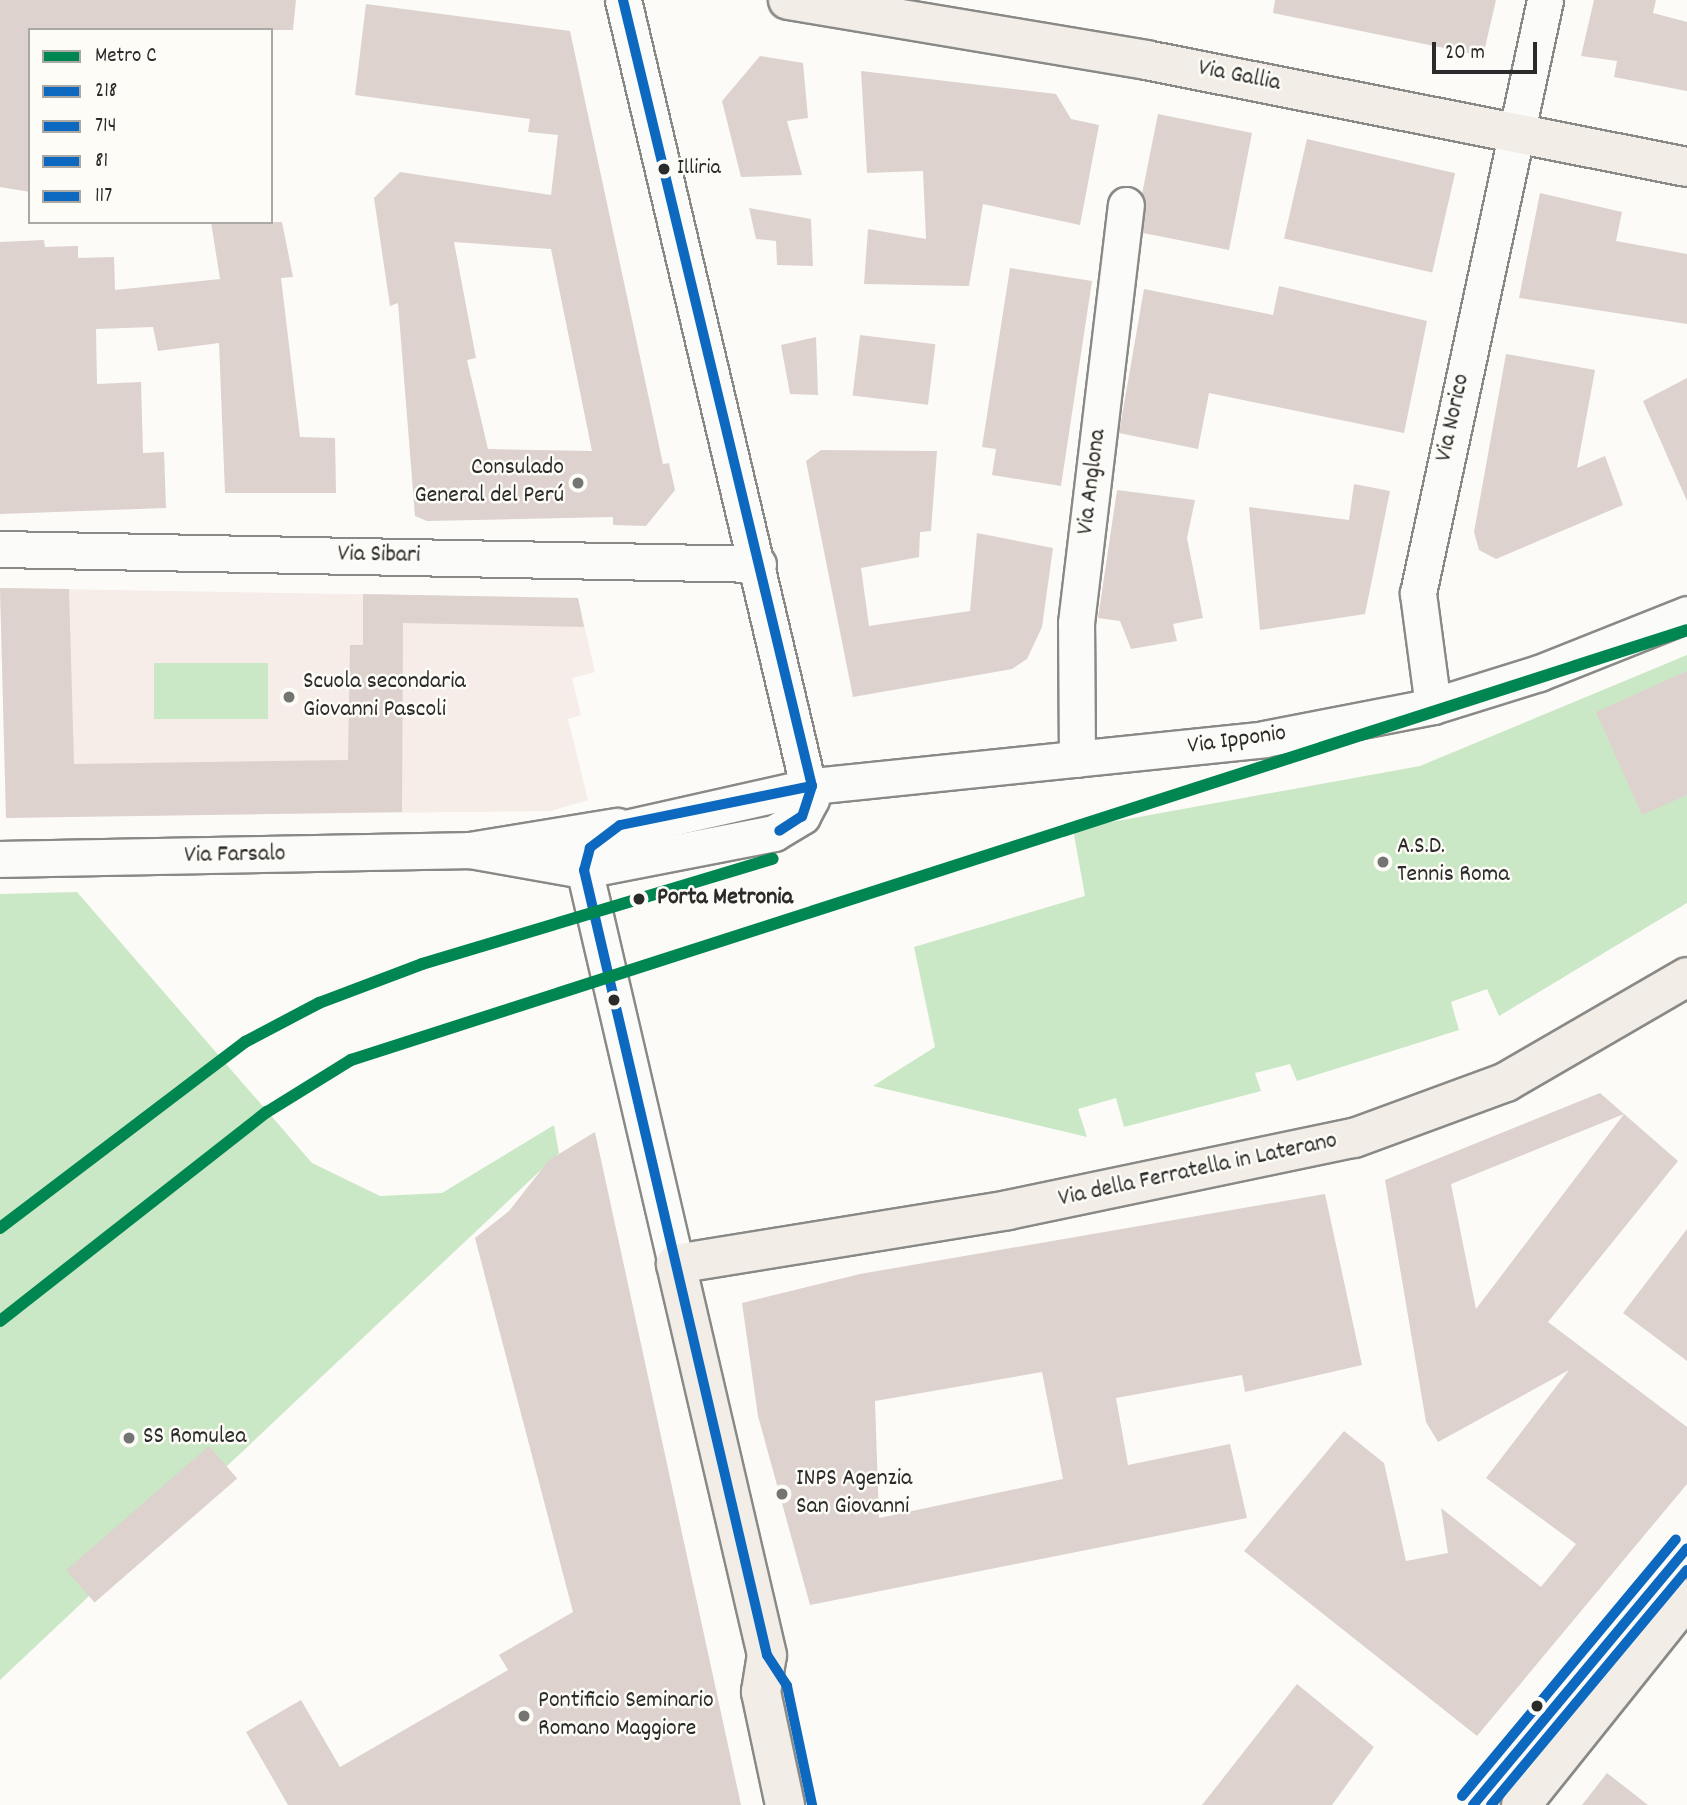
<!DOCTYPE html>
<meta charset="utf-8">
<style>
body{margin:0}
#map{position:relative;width:1687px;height:1805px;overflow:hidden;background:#fcfbf8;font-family:Dekko,sans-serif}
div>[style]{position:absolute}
.built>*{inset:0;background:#f6ede8}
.green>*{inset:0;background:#cae8c5;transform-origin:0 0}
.building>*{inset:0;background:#ddd2ce;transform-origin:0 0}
.roads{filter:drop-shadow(2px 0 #898987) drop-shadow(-2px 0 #898987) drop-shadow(0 2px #898987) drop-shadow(0 -2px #898987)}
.minor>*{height:35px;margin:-17.5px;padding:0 17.5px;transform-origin:17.5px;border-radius:17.5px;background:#fbfbf9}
.major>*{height:38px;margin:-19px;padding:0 19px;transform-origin:19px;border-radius:19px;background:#f2eee7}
.bus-1>*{height:10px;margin:-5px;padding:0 5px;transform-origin:5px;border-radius:5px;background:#0c69bf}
.bus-2>*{height:10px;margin:-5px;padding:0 5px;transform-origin:5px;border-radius:5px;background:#0c69bf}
.bus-3>*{height:10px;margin:-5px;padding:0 5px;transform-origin:5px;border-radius:5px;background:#0c69bf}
.bus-4>*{height:10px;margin:-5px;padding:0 5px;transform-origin:5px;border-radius:5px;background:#0c69bf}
.metro-1>*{height:12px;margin:-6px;padding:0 6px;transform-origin:6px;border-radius:6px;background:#008751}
.dots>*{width:19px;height:19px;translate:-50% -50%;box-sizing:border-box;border:4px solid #fdfcf7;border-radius:50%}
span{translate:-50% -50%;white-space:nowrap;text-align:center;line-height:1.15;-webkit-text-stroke:5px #fdfcf7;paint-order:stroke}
.bus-label{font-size:22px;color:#2b2b2b}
.left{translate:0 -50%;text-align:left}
.street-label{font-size:24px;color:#2b2b2b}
.poi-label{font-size:24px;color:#2b2b2b}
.right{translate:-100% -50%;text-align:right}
.stop-label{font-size:24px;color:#2b2b2b;font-weight:700}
.legend{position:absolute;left:28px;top:28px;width:245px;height:196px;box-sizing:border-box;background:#fdfcf7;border:2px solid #a9a8a5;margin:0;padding:9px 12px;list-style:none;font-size:21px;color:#2b2b2b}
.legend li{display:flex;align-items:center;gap:14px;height:35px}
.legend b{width:35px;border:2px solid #a9a8a5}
.scale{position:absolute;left:1432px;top:42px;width:105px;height:32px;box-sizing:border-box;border:4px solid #2b2b2b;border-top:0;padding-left:9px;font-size:21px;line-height:24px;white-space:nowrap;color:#2b2b2b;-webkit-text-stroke:5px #fdfcf7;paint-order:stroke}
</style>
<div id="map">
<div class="built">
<i style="clip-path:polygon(0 588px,578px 598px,595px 672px,572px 678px,581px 715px,568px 719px,588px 800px,551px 811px,6px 817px)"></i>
</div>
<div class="green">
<i style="clip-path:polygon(1687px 655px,1687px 903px,1499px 1016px,1487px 989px,1451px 1002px,1459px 1030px,1297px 1081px,1290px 1064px,1255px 1073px,1261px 1091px,1124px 1127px,1116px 1098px,1078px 1109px,1087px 1137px,873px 1086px,935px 1047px,914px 947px,1085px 896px,1073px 829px,1420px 766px)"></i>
<i style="left:154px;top:663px;width:114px;height:56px"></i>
<i style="clip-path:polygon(77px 892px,312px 1163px,380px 1196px,442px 1193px,554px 1125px,559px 1153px,0 1680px,0 894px)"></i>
</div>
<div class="building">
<i style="clip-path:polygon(0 0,296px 0,293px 30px,30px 30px,30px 192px,0 187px)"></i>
<i style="clip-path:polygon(1275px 0,1496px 0,1483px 56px,1273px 13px)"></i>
<i style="clip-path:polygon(1594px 0,1656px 0,1653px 13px,1687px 22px,1687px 91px,1614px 77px,1617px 61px,1581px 56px)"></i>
<i style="clip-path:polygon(evenodd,366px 4px,570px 31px,663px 464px,669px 463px,675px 490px,646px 526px,613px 525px,613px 517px,427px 521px,415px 516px,398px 303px,390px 306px,374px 198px,400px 172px,551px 195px,558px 135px,528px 132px,530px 119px,355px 95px,366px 4px,454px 242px,551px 249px,592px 451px,488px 449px,467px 360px,476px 358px,454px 242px)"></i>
<i style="clip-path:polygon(760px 56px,803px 63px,808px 118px,787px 121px,802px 175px,741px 177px,722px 101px)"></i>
<i style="clip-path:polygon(861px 71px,1056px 94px,1071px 119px,1099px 125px,1080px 225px,983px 204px,969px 286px,864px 284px,868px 229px,926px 239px,923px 171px,867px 173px)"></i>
<i style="clip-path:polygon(1158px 114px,1252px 133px,1229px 250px,1143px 233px,1142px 194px)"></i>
<i style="left:1307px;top:139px;width:152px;height:102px;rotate:13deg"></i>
<i style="clip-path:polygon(1540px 193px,1622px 212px,1616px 241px,1687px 254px,1687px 324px,1519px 298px)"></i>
<i style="clip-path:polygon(749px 208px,811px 219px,813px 266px,777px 265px,776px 241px,756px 239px)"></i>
<i style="clip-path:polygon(211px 222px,282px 222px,293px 277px,281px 278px,300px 437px,335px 438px,336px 493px,225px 493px,219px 343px,158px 351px,153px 327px,96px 329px,97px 384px,141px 382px,143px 453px,164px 452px,166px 508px,0 514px,0 242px,44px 240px,45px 247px,78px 246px,78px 258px,114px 257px,115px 290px,220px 279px)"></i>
<i style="clip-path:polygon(1010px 268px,1092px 281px,1061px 486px,992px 475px,996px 449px,982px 447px)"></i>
<i style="clip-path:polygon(1279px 286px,1427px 321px,1404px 433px,1209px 393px,1198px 449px,1119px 433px,1144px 289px,1273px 315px)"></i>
<i style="left:860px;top:335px;width:76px;height:61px;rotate:7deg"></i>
<i style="clip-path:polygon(816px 337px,818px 395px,790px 394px,781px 345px)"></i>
<i style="clip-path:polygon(1506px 354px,1595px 370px,1577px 468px,1605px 456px,1623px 505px,1496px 559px,1479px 550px,1474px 532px)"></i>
<i style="clip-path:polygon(1687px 378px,1687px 501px,1643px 401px)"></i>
<i style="clip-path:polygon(821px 450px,937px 451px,931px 531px,920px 532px,919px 557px,861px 568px,869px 626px,970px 611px,977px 533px,1053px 548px,1042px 627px,1027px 659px,1012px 669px,853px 697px,806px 461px)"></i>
<i style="clip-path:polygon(1354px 484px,1390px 491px,1365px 614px,1260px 630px,1249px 507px,1349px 520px)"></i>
<i style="clip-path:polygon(1117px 490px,1195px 500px,1187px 538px,1203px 618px,1173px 624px,1177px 641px,1131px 649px,1120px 621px,1098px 618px)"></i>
<i style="clip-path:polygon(0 588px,69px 589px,74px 764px,348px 760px,350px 645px,363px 645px,363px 594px,578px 598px,584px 627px,403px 623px,402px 812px,6px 818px)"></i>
<i style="clip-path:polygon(1687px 671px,1687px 795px,1642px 815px,1596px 712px)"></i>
<i style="clip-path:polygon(evenodd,1600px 1093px,1678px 1161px,1548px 1322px,1687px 1427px,1687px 1484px,1477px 1736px,1244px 1551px,1344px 1431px,1384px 1463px,1406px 1561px,1448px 1553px,1441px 1508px,1541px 1587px,1576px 1544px,1486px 1478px,1569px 1370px,1438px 1442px,1426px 1422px,1385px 1180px,1600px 1093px,1624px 1114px,1476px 1309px,1451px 1184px,1624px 1114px)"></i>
<i style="clip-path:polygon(595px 1132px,741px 1805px,288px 1805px,246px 1732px,301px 1700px,340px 1767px,508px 1670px,499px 1655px,573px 1612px,475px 1238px,509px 1211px,549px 1160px)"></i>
<i style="clip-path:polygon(evenodd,1325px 1194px,1362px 1365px,1245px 1392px,1242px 1375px,1116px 1398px,1128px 1465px,1230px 1444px,1247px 1518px,810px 1605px,758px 1416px,742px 1303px,860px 1274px,1325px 1194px,1042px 1372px,1063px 1479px,879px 1518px,875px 1401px,1042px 1372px)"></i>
<i style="clip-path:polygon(1687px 1229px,1687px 1361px,1623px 1313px)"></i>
<i style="left:209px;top:1446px;width:43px;height:189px;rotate:49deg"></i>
<i style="clip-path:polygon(1297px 1684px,1374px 1747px,1332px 1805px,1202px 1805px)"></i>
<i style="clip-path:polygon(1607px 1773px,1648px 1805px,1582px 1805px)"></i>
</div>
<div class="roads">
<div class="minor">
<i style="left:0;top:549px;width:758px;rotate:1.13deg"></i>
<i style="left:1433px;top:706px;width:114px;rotate:-97.6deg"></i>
<i style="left:1418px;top:593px;width:606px;rotate:-77.91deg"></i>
<i style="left:1077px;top:759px;width:136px;rotate:-90.4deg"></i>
<i style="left:1076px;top:623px;width:421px;rotate:-83.2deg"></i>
<i style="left:470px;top:850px;width:116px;rotate:10deg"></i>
<i style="left:584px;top:870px;width:194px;rotate:-11deg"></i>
<i style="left:774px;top:833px;width:33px;rotate:-31deg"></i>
<i style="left:802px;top:816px;width:19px;rotate:-62deg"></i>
<i style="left:811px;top:799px;width:821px;rotate:-103.24deg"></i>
<i style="left:0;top:859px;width:470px;rotate:-1.1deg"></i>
<i style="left:470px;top:850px;width:149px;rotate:-9.3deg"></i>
<i style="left:676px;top:1264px;width:405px;rotate:-103.1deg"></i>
<i style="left:584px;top:870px;width:23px;rotate:-75deg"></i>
<i style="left:590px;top:848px;width:24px;rotate:-42deg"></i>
<i style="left:608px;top:832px;width:209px;rotate:-12.7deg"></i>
<i style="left:812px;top:786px;width:454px;rotate:-5.9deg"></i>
<i style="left:1264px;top:739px;width:172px;rotate:-11deg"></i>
<i style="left:1433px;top:706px;width:111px;rotate:-17.3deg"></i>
<i style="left:1539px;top:673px;width:159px;rotate:-21.7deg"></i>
</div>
<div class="major">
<i style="left:788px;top:0;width:363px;rotate:9.5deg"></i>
<i style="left:1146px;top:60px;width:551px;rotate:11.19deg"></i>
<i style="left:785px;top:1805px;width:116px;rotate:-102deg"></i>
<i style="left:761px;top:1692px;width:37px;rotate:-81deg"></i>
<i style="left:767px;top:1655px;width:401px;rotate:-103.1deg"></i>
<i style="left:676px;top:1264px;width:336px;rotate:-9.2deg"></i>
<i style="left:1008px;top:1210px;width:353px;rotate:-11.8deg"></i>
<i style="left:1354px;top:1138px;width:162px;rotate:-20.2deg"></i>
<i style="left:1506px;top:1082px;width:209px;rotate:-30.1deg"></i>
<i style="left:1521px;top:1805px;width:265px;rotate:-51.3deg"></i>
</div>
</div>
<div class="bus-1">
<i style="left:623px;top:0;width:808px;rotate:76.48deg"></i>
<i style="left:812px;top:786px;width:32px;rotate:108deg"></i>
<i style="left:802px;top:816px;width:27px;rotate:147deg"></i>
<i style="left:812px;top:786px;width:196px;rotate:168.5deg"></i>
<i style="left:620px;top:825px;width:38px;rotate:143deg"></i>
<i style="left:590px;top:848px;width:23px;rotate:105deg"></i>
<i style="left:584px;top:870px;width:806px;rotate:76.88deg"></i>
<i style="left:767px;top:1655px;width:37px;rotate:57deg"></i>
<i style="left:787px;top:1686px;width:122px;rotate:78.1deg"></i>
</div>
<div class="bus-2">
<i style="left:1473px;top:1805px;width:334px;rotate:-50.2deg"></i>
</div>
<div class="bus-3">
<i style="left:1491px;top:1805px;width:306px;rotate:-50.2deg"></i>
</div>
<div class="bus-4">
<i style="left:1462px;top:1796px;width:334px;rotate:-50.2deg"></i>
</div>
<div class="metro-1">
<i style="left:0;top:1228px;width:308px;rotate:-37.2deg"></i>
<i style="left:245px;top:1042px;width:84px;rotate:-27.8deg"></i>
<i style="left:319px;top:1003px;width:110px;rotate:-20.7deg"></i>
<i style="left:422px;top:964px;width:366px;rotate:-16.7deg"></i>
<i style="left:0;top:1321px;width:339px;rotate:-38.1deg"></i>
<i style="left:267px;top:1112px;width:99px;rotate:-31.8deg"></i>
<i style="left:351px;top:1060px;width:1403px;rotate:-17.84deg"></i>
</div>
<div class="dots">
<i style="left:664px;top:169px;background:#2b2b2b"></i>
<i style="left:578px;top:483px;background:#747473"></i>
<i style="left:289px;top:697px;background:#747473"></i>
<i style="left:1383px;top:862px;background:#747473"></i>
<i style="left:639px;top:899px;background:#2b2b2b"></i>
<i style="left:614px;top:1000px;background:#2b2b2b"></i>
<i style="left:129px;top:1438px;background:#747473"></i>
<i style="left:782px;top:1494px;background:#747473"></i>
<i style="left:1537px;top:1706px;background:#2b2b2b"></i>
<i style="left:524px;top:1716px;background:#747473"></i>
</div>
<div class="bus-label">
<span class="left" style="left:677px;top:169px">Illiria</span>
</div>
<div class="street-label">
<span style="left:1239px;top:77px;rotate:11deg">Via Gallia</span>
<span style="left:1454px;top:418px;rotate:-78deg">Via Norico</span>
<span style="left:1093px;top:482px;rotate:-83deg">Via Anglona</span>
<span style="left:379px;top:556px;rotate:1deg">Via Sibari</span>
<span style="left:1237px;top:741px;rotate:-8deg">Via Ipponio</span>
<span style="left:235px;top:856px;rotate:-1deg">Via Farsalo</span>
<span style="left:1198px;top:1171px;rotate:-12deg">Via della Ferratella in Laterano</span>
</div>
<div class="poi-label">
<span class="right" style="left:564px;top:483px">Consulado<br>General del Perú</span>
<span class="left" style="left:303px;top:697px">Scuola secondaria<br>Giovanni Pascoli</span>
<span class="left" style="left:1397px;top:862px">A.S.D.<br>Tennis Roma</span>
<span class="left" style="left:143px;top:1438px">SS Romulea</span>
<span class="left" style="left:796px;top:1494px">INPS Agenzia<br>San Giovanni</span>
<span class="left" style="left:538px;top:1716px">Pontificio Seminario<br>Romano Maggiore</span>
</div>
<div class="stop-label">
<span class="left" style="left:657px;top:899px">Porta Metronia</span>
</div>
<ul class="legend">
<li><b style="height:9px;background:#008751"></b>Metro C</li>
<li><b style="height:9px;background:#0c69bf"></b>218</li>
<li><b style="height:9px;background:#0c69bf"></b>714</li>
<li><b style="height:9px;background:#0c69bf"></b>81</li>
<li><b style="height:9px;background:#0c69bf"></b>117</li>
</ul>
<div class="scale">20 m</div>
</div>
